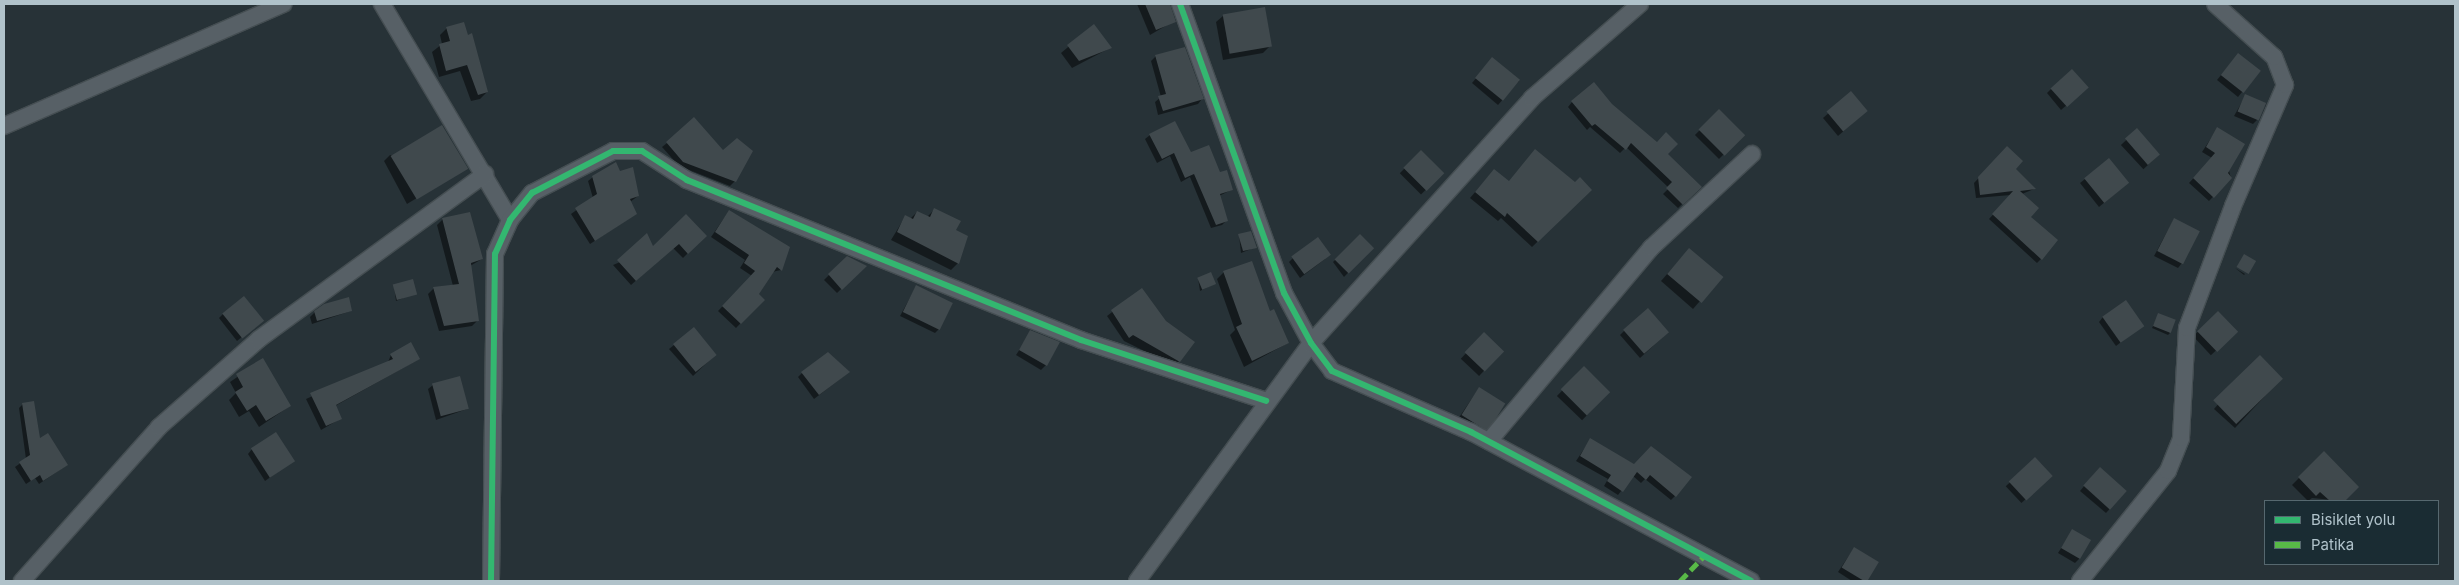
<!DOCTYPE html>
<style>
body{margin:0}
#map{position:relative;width:2459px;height:585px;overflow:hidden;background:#273237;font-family:Inter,sans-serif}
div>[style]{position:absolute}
.shadow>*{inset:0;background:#0007;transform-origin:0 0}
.building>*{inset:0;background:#40494d;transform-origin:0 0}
.roads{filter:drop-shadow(1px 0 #454e52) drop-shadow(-1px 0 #454e52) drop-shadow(0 1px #454e52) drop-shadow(0 -1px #454e52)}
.street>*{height:16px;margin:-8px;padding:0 8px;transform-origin:8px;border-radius:8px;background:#576066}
.quiet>*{height:5px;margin-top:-2.5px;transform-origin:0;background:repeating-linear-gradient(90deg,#58b947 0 10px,transparent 0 15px)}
.cycleway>*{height:6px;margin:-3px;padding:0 3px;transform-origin:3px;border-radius:3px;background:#33b770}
span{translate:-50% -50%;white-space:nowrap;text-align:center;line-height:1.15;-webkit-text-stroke:4px #1a2c33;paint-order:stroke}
.frame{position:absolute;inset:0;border:5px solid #b0c2ca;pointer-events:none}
.legend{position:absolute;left:2264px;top:500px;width:175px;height:65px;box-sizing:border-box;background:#1a2c33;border:1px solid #56686f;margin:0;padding:6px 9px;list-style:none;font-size:15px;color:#b0c2ca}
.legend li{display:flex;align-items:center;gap:10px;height:25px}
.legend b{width:25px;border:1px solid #56686f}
</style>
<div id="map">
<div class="shadow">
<i style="clip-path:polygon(1137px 4px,1169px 4px,1174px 21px,1150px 35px)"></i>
<i style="clip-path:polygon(1223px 16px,1270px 46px,1263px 53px,1223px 60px,1216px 22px)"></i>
<i style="clip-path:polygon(1093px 26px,1110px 48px,1072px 68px,1061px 53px)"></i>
<i style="clip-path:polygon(447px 28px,487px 92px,480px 99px,471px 101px,460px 71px,439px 77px,432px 52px,442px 44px,440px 35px)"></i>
<i style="clip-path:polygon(1156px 56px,1202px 99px,1198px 104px,1158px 115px,1155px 102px,1161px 97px,1151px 61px)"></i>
<i style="clip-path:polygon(2234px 59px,2259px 71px,2238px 97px,2217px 80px)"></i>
<i style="clip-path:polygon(1488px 64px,1519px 81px,1498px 105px,1472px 83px)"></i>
<i style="clip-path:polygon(2051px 89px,2082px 92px,2061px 110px,2047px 93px)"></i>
<i style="clip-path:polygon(1851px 93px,1862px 115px,1838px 136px,1823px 118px)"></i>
<i style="clip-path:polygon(2246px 95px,2257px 120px,2253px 124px,2234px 116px)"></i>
<i style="clip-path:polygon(1572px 102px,1611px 105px,1700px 187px,1678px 208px,1663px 194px,1669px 188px,1626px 147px,1620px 153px,1590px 127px,1587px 130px,1568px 107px)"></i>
<i style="left:1719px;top:111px;width:34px;height:34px;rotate:45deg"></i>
<i style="clip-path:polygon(2217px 129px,2231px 178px,2209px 201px,2189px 183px,2212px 158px,2202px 152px)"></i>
<i style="left:2137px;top:130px;width:33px;height:22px;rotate:47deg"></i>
<i style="clip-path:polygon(1150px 135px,1220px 173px,1231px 190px,1219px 196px,1227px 220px,1222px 225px,1211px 228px,1190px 177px,1181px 182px,1170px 156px,1157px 163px,1145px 139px)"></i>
<i style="clip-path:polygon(667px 143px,735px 181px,730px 186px,679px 166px,662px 147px)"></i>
<i style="clip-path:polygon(2007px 148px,2015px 169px,2034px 189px,2022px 194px,2041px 259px,2037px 263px,1989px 219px,2011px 195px,1976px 198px,1974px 183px)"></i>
<i style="left:1421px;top:152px;width:30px;height:30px;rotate:45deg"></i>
<i style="clip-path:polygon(390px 155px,466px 168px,407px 204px,384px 161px)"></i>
<i style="clip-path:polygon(1494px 170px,1508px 182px,1575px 184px,1591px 190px,1532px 247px,1501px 218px,1498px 221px,1470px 198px)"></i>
<i style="clip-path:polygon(619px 172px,638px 196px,630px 202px,636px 214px,590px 244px,571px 214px,593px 198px,588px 181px,593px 177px)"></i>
<i style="clip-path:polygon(2085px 179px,2123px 187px,2099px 207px,2080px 183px)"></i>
<i style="clip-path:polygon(934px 210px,955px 231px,958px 263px,951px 270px,891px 240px,905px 217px,910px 219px,917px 212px,927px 217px)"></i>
<i style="clip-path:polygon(729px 211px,781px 270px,772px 272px,757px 294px,763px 300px,736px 328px,718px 311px,752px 276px,740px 268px,745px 260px,711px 237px)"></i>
<i style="clip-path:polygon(443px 219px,482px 259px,470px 266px,477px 321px,472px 326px,439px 331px,428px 294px,434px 288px,453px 286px,437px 225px)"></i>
<i style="clip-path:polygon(2174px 219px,2182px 263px,2178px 268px,2154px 256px)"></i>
<i style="clip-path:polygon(1239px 235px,1256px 247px,1241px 253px)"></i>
<i style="clip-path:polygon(705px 236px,683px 258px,673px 248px,631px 285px,613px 265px,653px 248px)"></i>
<i style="clip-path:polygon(1360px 236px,1372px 248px,1344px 277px,1333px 262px)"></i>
<i style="clip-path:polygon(847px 257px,865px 266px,837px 293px,824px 280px)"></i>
<i style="clip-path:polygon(1682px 257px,1721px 277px,1693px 309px,1661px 281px)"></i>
<i style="clip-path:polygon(1293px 258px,1325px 259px,1300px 278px,1289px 262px)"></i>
<i style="clip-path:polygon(2235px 268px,2245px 274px,2244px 275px)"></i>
<i style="clip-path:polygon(1224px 272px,1269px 313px,1288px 343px,1244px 367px,1230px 335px,1235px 330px,1217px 279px)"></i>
<i style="clip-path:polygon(1198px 278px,1214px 284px,1200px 291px)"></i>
<i style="clip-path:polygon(394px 286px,415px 293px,396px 301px)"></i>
<i style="clip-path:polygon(916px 287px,940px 328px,935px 333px,900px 316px)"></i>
<i style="clip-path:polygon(1142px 289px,1179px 361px,1175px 366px,1124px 341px,1107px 316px)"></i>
<i style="clip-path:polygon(351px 311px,312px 324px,310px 317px,315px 312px)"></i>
<i style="left:2218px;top:313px;width:26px;height:34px;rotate:47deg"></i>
<i style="clip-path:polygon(223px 314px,257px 325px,237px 341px,219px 318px)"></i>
<i style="clip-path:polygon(2159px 315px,2170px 333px,2168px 335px,2152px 328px)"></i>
<i style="clip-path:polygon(2103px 317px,2142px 326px,2116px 346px,2099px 322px)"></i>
<i style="clip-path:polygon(1624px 331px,1663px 337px,1640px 358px,1620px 335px)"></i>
<i style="clip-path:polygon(1031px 332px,1046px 365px,1041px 370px,1016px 355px)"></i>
<i style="left:1484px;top:334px;width:25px;height:34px;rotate:43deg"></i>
<i style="clip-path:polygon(674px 345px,715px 355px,693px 376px,669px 349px)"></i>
<i style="clip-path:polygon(391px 355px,419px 359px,335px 406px,340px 419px,321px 430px,306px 399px,388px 362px)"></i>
<i style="clip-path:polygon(262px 360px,290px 406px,259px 427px,249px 411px,239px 417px,229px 400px,236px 393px,230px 382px)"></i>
<i style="clip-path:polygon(2255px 361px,2281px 379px,2235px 428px,2214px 409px)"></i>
<i style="left:1584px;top:368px;width:35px;height:39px;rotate:44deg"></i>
<i style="clip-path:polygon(802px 373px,844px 376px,814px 399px,798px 377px)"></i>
<i style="clip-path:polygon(433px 385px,467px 409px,436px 420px,428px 389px)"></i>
<i style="clip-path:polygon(1479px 388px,1485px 428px,1481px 433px,1458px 419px)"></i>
<i style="clip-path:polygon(23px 404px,39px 440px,67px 465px,39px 484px,35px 478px,26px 484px,15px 467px,26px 459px,19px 408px)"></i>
<i style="clip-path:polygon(1590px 440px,1635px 465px,1651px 448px,1675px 496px,1671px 500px,1645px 479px,1641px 483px,1633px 476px,1618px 495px,1604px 486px,1608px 479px,1576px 461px)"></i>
<i style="clip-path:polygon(252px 449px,293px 461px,265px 481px,248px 454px)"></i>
<i style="clip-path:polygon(2324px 453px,2357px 487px,2343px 501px,2312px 498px,2308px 501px,2292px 485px)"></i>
<i style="left:2035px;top:459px;width:23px;height:40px;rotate:47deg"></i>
<i style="clip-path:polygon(2095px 473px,2126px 491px,2106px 513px,2080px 491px)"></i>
<i style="clip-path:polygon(2072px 531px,2080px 558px,2075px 563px,2058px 553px)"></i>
<i style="clip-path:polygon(1854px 548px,1877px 562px,1865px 581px,1852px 581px,1838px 572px)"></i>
</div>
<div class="building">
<i style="clip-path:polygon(1145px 4px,1170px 4px,1176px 22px,1156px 30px)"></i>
<i style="left:1265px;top:7px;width:40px;height:43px;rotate:80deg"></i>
<i style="clip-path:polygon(464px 22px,468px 35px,472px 33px,488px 92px,478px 95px,467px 65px,446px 71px,439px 44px,450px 41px,446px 27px)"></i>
<i style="clip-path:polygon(1094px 24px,1112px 48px,1079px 61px,1067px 45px)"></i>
<i style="clip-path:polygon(1185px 47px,1204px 99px,1163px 111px,1158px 96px,1166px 94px,1155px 55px)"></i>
<i style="left:2238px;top:53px;width:29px;height:28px;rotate:38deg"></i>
<i style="left:1492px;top:57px;width:36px;height:27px;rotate:39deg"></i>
<i style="left:2072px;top:69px;width:25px;height:29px;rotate:48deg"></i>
<i style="clip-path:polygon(1594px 82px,1612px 104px,1657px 142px,1666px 132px,1678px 144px,1668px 154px,1702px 187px,1683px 205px,1666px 188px,1672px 182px,1631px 143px,1626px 150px,1595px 124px,1592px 126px,1571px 101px)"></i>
<i style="left:1851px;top:91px;width:26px;height:32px;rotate:50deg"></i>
<i style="left:2245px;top:94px;width:23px;height:19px;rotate:23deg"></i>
<i style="left:1719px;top:109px;width:37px;height:29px;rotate:45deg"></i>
<i style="clip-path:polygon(694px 117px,723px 150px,737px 138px,753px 151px,736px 182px,683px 162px,666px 142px)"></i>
<i style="clip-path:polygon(1175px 121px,1191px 152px,1209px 145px,1220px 172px,1227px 170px,1233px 190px,1220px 194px,1228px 221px,1216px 225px,1194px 174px,1185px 178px,1174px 153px,1162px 159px,1149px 134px)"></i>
<i style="left:442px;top:125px;width:51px;height:60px;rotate:59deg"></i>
<i style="clip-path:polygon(2217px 127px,2245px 144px,2228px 173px,2232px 178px,2214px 198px,2193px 178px,2215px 153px,2206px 147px)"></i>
<i style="left:2137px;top:128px;width:35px;height:16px;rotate:49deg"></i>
<i style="clip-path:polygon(2007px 146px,2023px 161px,2016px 169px,2036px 189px,2020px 191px,2039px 208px,2031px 217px,2058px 240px,2042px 260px,1992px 214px,2013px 191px,1980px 195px,1978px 177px)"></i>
<i style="clip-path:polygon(1535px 149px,1575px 182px,1580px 177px,1592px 190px,1538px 242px,1507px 213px,1505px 217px,1475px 192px,1494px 169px,1509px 181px)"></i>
<i style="left:1421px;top:150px;width:33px;height:25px;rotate:45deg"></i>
<i style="left:2109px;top:158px;width:32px;height:32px;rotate:51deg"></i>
<i style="clip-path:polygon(616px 162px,620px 171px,633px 167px,639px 196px,630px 199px,637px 214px,595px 241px,575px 208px,597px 194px,592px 176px)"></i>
<i style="clip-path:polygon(934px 208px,961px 221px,956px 230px,968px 236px,959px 264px,897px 232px,905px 215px,913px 219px,917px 211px,930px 217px)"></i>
<i style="clip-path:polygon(729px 210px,790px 247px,782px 271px,777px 267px,759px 294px,765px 300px,741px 324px,722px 306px,755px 271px,744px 263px,749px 255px,715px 232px)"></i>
<i style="clip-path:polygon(470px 212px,483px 259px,471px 263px,479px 321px,444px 326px,433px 287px,459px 284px,442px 218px)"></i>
<i style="clip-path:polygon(686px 214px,707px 236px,688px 254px,679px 244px,636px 281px,617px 260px,647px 233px,653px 246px)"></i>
<i style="left:2174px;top:218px;width:29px;height:37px;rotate:27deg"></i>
<i style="clip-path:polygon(1251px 231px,1257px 248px,1243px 251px,1238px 234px)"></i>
<i style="left:1360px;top:234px;width:20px;height:36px;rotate:45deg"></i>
<i style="left:1318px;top:237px;width:22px;height:33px;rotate:54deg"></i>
<i style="left:1689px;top:248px;width:45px;height:34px;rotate:40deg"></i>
<i style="left:2244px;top:254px;width:14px;height:15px;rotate:30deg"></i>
<i style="clip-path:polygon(847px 256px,867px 266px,842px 290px,828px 274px)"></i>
<i style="clip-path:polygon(1252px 261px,1270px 311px,1274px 309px,1289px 343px,1252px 361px,1236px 327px,1242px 324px,1223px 271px)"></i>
<i style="left:1211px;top:272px;width:13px;height:15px;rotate:67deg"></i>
<i style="left:413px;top:279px;width:16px;height:21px;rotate:75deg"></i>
<i style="left:916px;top:285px;width:41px;height:30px;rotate:26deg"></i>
<i style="clip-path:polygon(1142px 288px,1166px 321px,1195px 342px,1180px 362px,1133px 335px,1129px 338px,1111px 310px)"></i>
<i style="left:244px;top:296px;width:32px;height:28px;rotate:51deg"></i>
<i style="clip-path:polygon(349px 297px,352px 311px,317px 321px,314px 311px,324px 304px)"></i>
<i style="left:2126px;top:300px;width:32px;height:29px;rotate:55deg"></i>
<i style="left:1648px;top:308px;width:32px;height:33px;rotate:49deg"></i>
<i style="left:2218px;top:311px;width:29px;height:29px;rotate:46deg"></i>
<i style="left:2158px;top:313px;width:19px;height:14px;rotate:21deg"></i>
<i style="left:694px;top:327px;width:36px;height:27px;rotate:51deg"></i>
<i style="clip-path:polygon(1030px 330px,1060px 342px,1047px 366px,1019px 350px)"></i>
<i style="left:1484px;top:332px;width:28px;height:28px;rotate:44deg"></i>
<i style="clip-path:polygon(411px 342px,420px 359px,336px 405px,342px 419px,326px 426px,310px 393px,393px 359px,390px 354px)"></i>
<i style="clip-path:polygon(828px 352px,850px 372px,819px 395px,801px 372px)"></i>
<i style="left:2260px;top:355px;width:33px;height:65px;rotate:46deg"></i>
<i style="clip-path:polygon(263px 358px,291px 406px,266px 421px,256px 405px,247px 411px,235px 392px,243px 387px,236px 374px)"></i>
<i style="left:1584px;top:366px;width:37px;height:33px;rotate:45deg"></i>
<i style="left:460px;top:376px;width:34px;height:29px;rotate:75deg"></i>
<i style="left:1479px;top:387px;width:31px;height:33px;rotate:32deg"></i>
<i style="clip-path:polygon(34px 401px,40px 438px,48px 433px,68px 465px,43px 481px,40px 475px,31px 481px,19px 462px,30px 455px,22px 403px)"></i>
<i style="left:276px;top:432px;width:35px;height:30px;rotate:57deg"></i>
<i style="clip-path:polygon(1590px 438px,1634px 464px,1651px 446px,1692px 477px,1676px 497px,1650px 475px,1646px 480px,1637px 472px,1623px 492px,1607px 481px,1611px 475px,1580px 456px)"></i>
<i style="clip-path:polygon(2324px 451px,2359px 487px,2345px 501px,2330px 501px,2320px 492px,2316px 496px,2298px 477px)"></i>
<i style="left:2035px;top:457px;width:26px;height:36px;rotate:47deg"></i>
<i style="left:2100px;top:467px;width:36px;height:25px;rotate:42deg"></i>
<i style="left:2072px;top:529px;width:22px;height:22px;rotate:30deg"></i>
<i style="left:1854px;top:547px;width:29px;height:24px;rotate:31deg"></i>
</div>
<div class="roads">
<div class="street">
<i style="left:382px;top:4px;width:251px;rotate:59.3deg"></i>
<i style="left:1180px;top:4px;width:307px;rotate:70.2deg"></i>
<i style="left:1284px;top:293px;width:57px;rotate:61.6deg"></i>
<i style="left:1311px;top:343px;width:35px;rotate:53deg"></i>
<i style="left:1332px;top:371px;width:152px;rotate:23.7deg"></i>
<i style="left:1471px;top:432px;width:317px;rotate:28deg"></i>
<i style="left:4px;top:126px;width:305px;rotate:-23.6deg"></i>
<i style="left:1489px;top:441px;width:252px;rotate:-50deg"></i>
<i style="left:1651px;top:248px;width:138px;rotate:-42.9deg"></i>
<i style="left:22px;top:581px;width:206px;rotate:-48.3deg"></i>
<i style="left:159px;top:427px;width:133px;rotate:-41.3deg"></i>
<i style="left:259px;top:339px;width:280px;rotate:-36.1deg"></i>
<i style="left:491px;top:581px;width:327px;rotate:-89.3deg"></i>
<i style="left:495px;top:254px;width:37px;rotate:-66deg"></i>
<i style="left:510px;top:220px;width:35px;rotate:-51deg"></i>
<i style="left:532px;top:193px;width:91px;rotate:-27.4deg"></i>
<i style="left:613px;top:151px;width:29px"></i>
<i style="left:642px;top:151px;width:54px;rotate:32.8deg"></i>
<i style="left:687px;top:180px;width:425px;rotate:22.1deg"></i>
<i style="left:1081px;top:340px;width:195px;rotate:18.2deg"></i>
<i style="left:1137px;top:581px;width:295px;rotate:-53.8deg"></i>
<i style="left:1311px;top:343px;width:330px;rotate:-47.9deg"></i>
<i style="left:1532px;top:98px;width:143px;rotate:-41deg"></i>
<i style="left:2080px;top:581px;width:141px;rotate:-51.3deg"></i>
<i style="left:2168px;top:471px;width:35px;rotate:-68deg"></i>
<i style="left:2181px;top:438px;width:110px;rotate:-86.9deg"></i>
<i style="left:2187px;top:328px;width:130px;rotate:-69.3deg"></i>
<i style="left:2233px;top:206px;width:132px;rotate:-66.7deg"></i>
<i style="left:2285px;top:85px;width:30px;rotate:-111deg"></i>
<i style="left:2274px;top:57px;width:79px;rotate:-138.1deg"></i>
</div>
</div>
<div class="quiet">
<i style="left:1680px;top:581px;width:35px;rotate:-46deg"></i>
</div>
<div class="cycleway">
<i style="left:1180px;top:4px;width:307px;rotate:70.2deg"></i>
<i style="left:1284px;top:293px;width:57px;rotate:61.6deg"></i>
<i style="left:1311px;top:343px;width:35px;rotate:53deg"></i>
<i style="left:1332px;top:371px;width:152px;rotate:23.7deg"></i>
<i style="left:1471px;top:432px;width:317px;rotate:28deg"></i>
<i style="left:491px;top:581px;width:327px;rotate:-89.3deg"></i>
<i style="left:495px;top:254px;width:37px;rotate:-66deg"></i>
<i style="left:510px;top:220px;width:35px;rotate:-51deg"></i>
<i style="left:532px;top:193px;width:91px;rotate:-27.4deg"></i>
<i style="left:613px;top:151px;width:29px"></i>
<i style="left:642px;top:151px;width:54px;rotate:32.8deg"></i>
<i style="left:687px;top:180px;width:425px;rotate:22.1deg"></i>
<i style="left:1081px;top:340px;width:195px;rotate:18.2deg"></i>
</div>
<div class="frame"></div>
<ul class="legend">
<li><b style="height:6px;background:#33b770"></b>Bisiklet yolu</li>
<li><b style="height:6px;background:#58b947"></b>Patika</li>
</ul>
</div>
